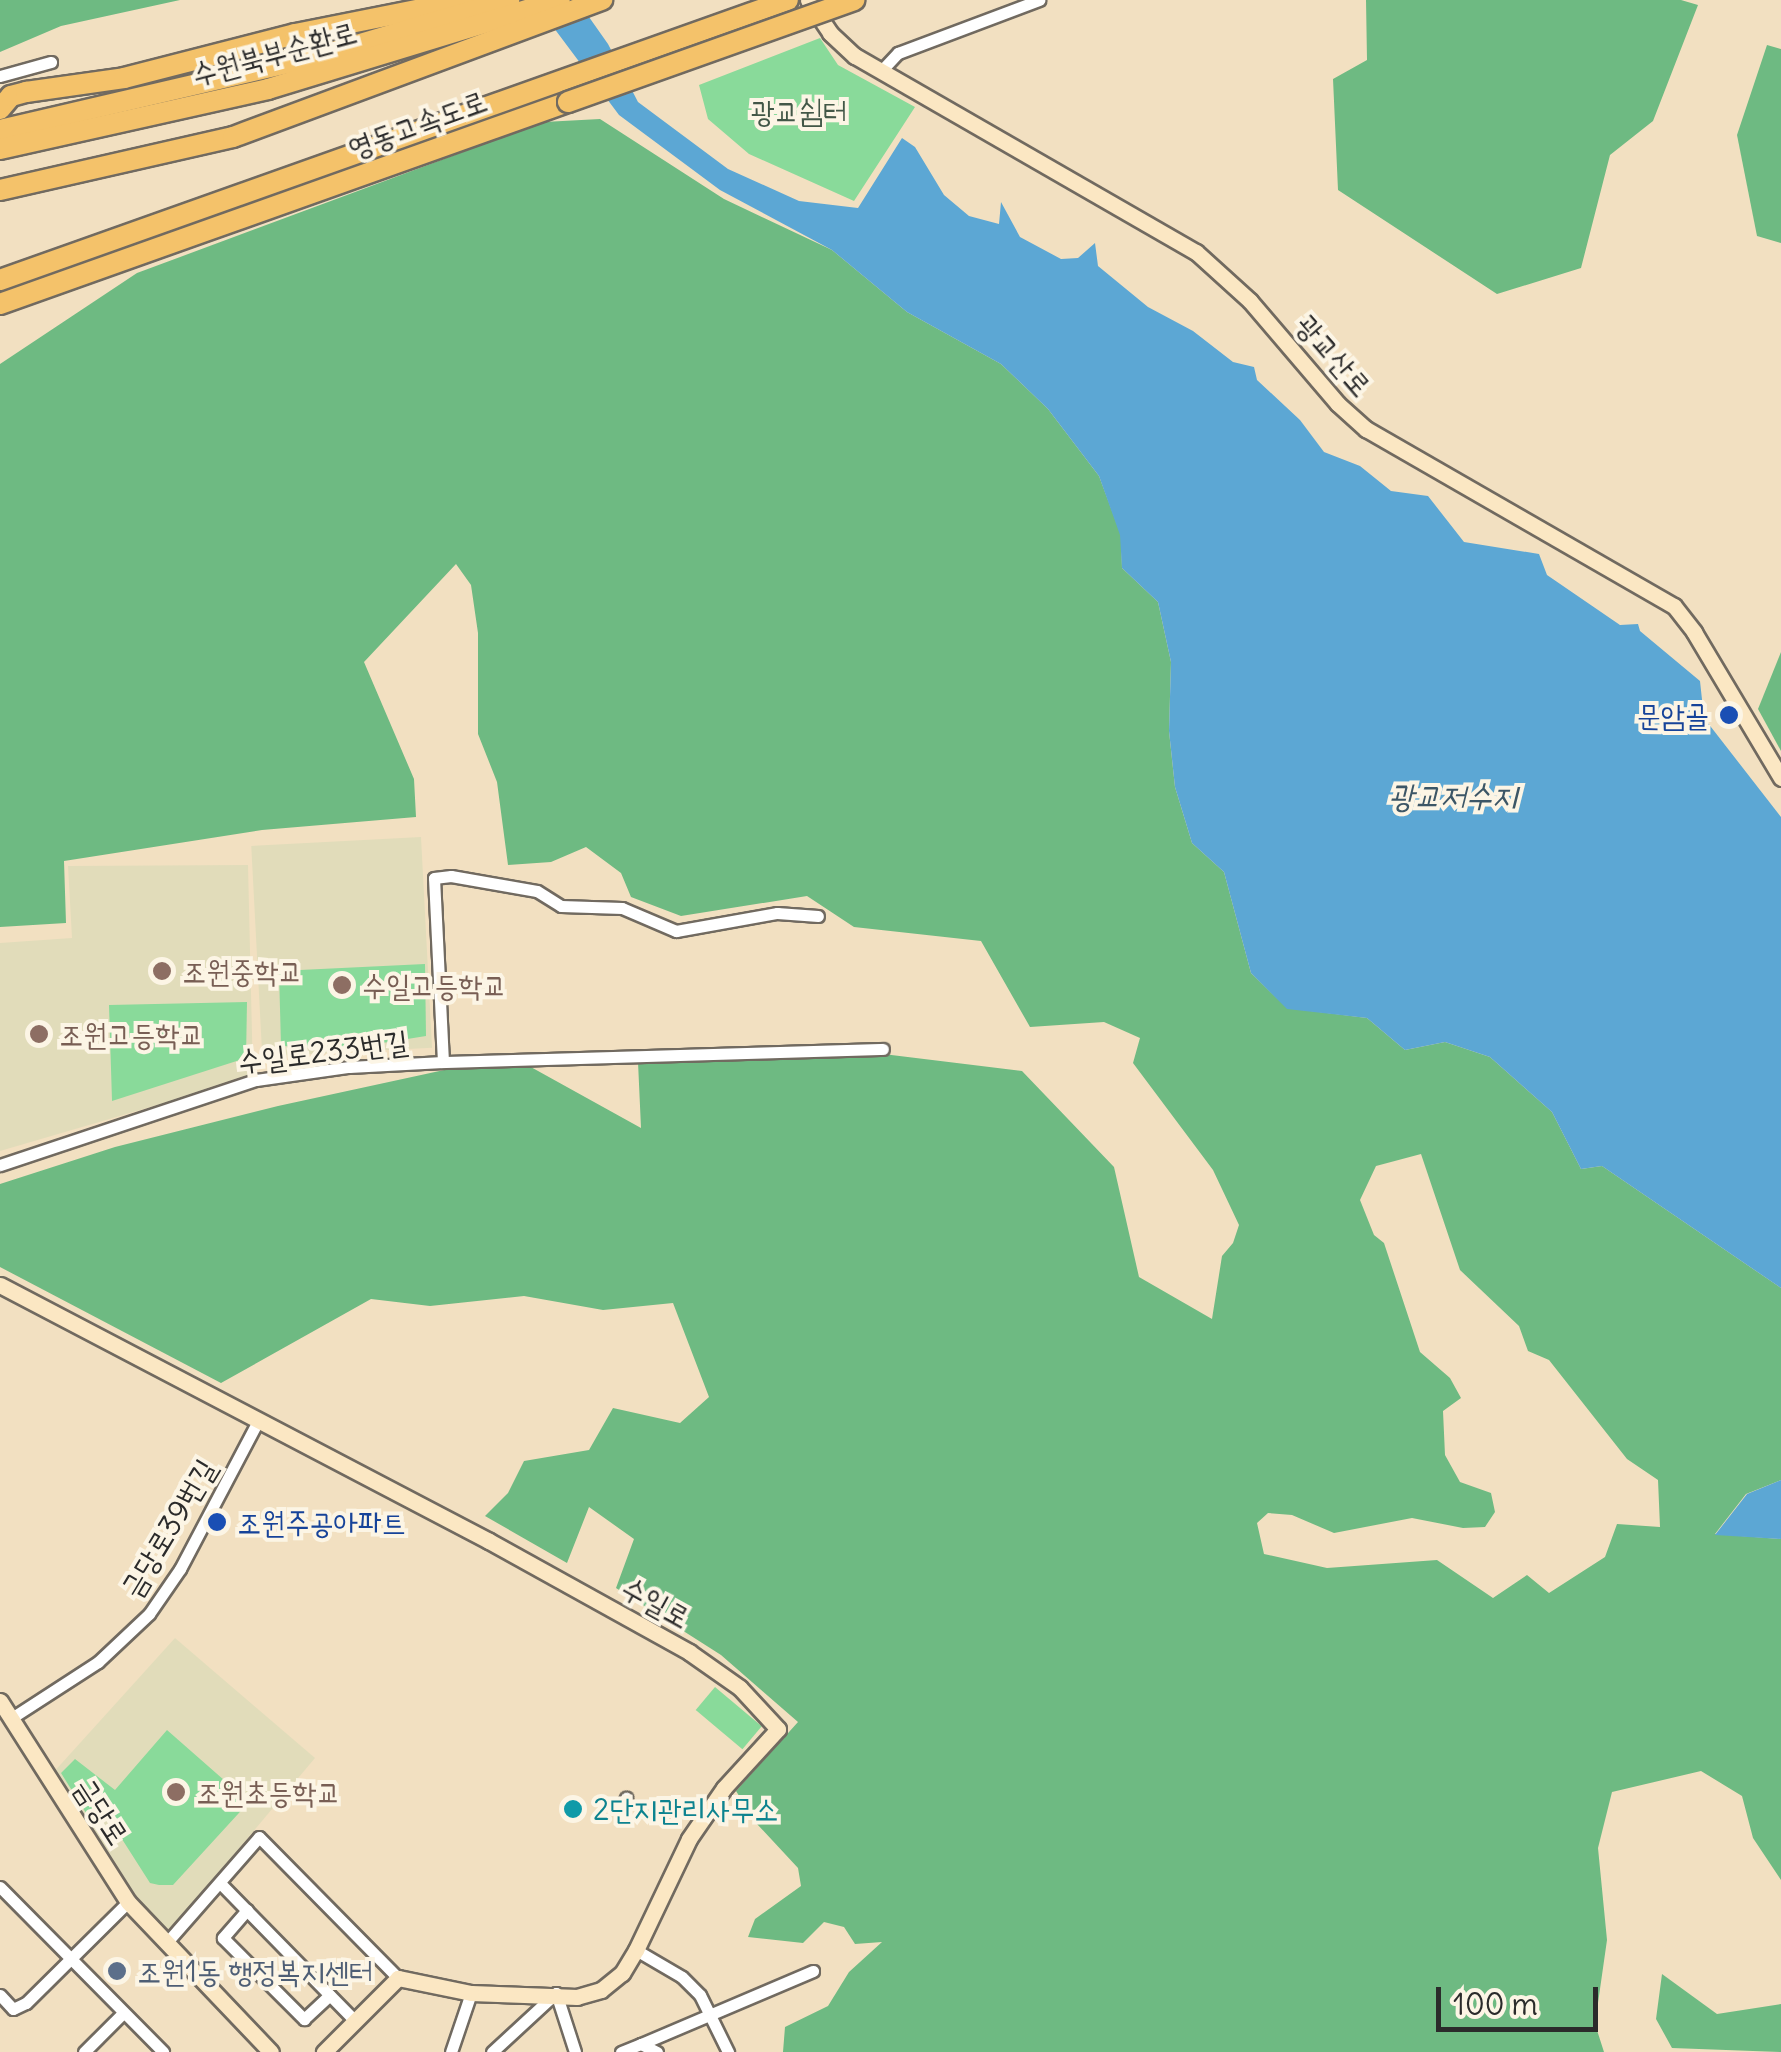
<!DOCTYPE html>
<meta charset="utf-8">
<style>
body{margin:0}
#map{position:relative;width:1781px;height:2052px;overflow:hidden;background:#f2e0c1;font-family:Delius,"Poor Story",sans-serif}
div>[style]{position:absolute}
.built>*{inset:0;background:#e1dcba;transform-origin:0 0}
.green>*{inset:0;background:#89da9a;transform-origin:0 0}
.forest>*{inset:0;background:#6eba82}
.water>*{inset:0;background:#5ca7d4}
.roads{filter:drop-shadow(2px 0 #716a60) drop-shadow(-2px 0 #716a60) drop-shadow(0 2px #716a60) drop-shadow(0 -2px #716a60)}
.street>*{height:11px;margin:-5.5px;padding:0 5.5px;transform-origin:5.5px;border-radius:5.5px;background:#fff}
.secondary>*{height:15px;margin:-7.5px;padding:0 7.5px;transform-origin:7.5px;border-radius:7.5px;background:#fbe7c3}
.highway>*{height:20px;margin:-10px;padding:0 10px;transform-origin:10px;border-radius:10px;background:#f4c26a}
.bridges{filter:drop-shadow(2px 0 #716a60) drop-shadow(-2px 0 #716a60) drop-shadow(0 2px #716a60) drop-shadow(0 -2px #716a60)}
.highway-bridge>*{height:20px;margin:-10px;padding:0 10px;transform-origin:10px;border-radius:10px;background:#f4c26a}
.dots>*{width:28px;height:28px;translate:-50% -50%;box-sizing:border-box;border:5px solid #fcf5e5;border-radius:50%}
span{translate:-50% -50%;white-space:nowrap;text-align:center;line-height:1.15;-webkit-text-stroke:8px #fcf5e5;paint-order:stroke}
.street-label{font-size:30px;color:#2b2b2b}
.park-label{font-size:30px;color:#425747}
.transit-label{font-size:30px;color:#164399}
.right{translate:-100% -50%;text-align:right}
.left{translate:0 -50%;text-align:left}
.education-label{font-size:30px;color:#785e54}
.culture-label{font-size:30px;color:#0d838f}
.service-label{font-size:30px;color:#4e5e75}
.water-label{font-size:32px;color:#3c5666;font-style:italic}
.scale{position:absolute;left:1436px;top:1987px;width:162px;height:45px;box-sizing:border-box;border:5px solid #2b2b2b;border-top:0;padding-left:12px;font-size:30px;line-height:35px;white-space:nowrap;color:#2b2b2b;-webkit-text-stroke:8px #fcf5e5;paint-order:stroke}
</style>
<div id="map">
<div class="built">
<i style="left:421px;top:837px;width:211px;height:170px;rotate:87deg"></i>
<i style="clip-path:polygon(248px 865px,253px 1077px,0 1151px,0 943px,72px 938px,68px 866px)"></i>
<i style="clip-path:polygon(175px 1638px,315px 1758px,167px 1934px,140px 1906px,52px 1774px)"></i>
</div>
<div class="green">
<i style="clip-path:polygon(820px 38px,838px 65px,915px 107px,854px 201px,749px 154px,708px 119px,699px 85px)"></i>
<i style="clip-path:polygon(425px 964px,426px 1036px,351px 1048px,281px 1046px,279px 971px)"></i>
<i style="clip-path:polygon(247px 1002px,246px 1058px,112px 1101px,109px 1005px)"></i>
<i style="left:715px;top:1687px;width:61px;height:30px;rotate:40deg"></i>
<i style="clip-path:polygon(167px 1730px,249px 1802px,173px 1885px,159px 1885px,150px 1883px,106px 1814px,91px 1821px,61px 1773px,75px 1759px,115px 1790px)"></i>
</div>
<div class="forest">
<i style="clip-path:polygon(0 0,180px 0,61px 26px,0 52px)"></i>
<i style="clip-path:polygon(1366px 0,1681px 0,1698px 5px,1653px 121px,1610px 155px,1581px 268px,1497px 294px,1338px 190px,1333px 79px,1367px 60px)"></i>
<i style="clip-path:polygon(1767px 45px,1781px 49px,1781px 243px,1757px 236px,1737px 135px)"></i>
<i style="clip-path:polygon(evenodd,600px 119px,724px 199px,832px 250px,907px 312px,1001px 364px,1048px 409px,1099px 476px,1121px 535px,1122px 568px,1158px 602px,1171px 662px,1169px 731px,1175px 787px,1192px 843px,1224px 872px,1251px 973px,1287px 1008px,1367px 1018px,1405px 1050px,1445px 1042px,1490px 1057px,1552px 1112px,1581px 1169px,1602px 1166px,1781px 1288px,1781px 1480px,1746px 1494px,1715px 1534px,1781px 1539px,1781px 1880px,1753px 1838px,1742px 1796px,1701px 1771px,1612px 1792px,1598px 1848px,1607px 1940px,1595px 2024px,1604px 2052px,783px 2052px,785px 2027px,828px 2006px,849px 1972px,882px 1942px,855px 1944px,844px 1927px,824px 1922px,803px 1943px,748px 1937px,755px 1919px,801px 1886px,798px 1868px,757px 1824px,736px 1791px,798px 1722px,721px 1655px,616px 1588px,634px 1539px,589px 1507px,567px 1563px,485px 1516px,508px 1493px,524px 1461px,589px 1450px,613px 1408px,680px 1423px,709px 1397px,673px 1303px,603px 1310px,524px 1296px,430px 1306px,371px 1299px,221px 1383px,0 1267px,0 1184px,115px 1147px,278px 1106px,458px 1067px,529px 1066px,641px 1128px,638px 1062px,875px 1053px,1022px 1071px,1114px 1167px,1139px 1277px,1212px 1319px,1222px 1256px,1233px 1243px,1239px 1225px,1213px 1170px,1133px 1063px,1140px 1038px,1104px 1022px,1030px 1027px,981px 941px,854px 927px,807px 896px,681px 916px,631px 897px,621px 873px,586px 847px,551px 862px,508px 865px,497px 782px,478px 734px,478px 633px,471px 585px,456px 564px,364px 662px,414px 779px,416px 817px,262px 830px,64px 861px,66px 923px,0 927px,0 364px,137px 273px,544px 122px,600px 119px,1421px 1154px,1460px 1270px,1519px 1326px,1528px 1351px,1549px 1360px,1627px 1459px,1658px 1480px,1660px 1527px,1617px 1524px,1605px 1557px,1549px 1593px,1527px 1575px,1493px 1598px,1437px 1560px,1327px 1568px,1264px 1554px,1257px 1523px,1268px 1513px,1292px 1515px,1334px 1533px,1412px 1518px,1463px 1528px,1485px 1527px,1495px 1512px,1491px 1493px,1460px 1482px,1445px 1455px,1443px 1411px,1461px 1398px,1450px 1378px,1420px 1352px,1384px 1243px,1374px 1235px,1360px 1200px,1376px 1166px,1421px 1154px)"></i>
<i style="clip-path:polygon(1781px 652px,1781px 751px,1758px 709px)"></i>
<i style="clip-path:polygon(1662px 1974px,1717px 2014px,1781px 2004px,1781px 2052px,1672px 2048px,1656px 2019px)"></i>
</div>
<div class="water">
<i style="clip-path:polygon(533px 0,577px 0,608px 44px,638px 102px,728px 169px,799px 201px,858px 208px,902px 138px,915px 147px,944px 195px,969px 216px,999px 224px,1001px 202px,1020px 237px,1061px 259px,1078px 258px,1095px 243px,1098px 266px,1148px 307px,1193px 331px,1233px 362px,1254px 367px,1257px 380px,1300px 420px,1324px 452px,1360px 466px,1391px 491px,1428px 496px,1464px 542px,1539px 554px,1547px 575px,1620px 625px,1638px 624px,1640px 631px,1700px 681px,1704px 718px,1781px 817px,1781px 1288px,1602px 1166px,1581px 1169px,1552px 1112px,1490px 1057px,1445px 1042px,1405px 1050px,1367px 1018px,1287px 1009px,1251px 973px,1224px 872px,1192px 843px,1175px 787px,1169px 731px,1171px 662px,1158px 602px,1122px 568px,1120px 535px,1099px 476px,1048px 409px,1001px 364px,907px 312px,832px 250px,720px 190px,619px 115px)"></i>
<i style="clip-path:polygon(1781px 1480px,1781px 1539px,1715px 1535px,1747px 1494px)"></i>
</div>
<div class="roads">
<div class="street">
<i style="left:881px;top:71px;width:25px;rotate:-47deg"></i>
<i style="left:898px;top:53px;width:151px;rotate:-20.6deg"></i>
<i style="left:0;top:76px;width:53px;rotate:-15.4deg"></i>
<i style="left:443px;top:1062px;width:440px;rotate:-1.7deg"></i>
<i style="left:0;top:1165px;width:270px;rotate:-18.4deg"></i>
<i style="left:256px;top:1080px;width:94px;rotate:-8deg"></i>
<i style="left:349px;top:1067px;width:94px;rotate:-3deg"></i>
<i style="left:443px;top:1062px;width:184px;rotate:-92.8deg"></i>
<i style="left:434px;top:878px;width:17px;rotate:-7deg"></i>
<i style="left:451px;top:876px;width:87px;rotate:9.9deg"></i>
<i style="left:537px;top:891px;width:28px;rotate:32deg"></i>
<i style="left:561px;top:906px;width:61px;rotate:1.9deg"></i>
<i style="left:622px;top:908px;width:59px;rotate:23.1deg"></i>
<i style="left:676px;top:931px;width:103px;rotate:-10.1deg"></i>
<i style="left:777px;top:913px;width:41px;rotate:4.2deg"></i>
<i style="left:10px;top:1719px;width:105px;rotate:-32.9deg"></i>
<i style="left:98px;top:1662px;width:70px;rotate:-43.3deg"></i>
<i style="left:149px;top:1614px;width:55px;rotate:-55.4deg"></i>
<i style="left:180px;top:1569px;width:167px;rotate:-62.2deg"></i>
<i style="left:623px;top:1804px;width:7px;rotate:-63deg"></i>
<i style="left:220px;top:1883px;width:193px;rotate:45.6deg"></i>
<i style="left:0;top:1887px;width:232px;rotate:45.3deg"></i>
<i style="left:247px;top:1910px;width:37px;rotate:131deg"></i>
<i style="left:223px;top:1938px;width:115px;rotate:45deg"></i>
<i style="left:304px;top:2019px;width:35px;rotate:-43deg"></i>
<i style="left:168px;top:1941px;width:138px;rotate:-48.8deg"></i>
<i style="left:259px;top:1837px;width:198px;rotate:45.4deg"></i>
<i style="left:636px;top:1950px;width:53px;rotate:30.4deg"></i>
<i style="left:682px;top:1977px;width:25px;rotate:45deg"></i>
<i style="left:700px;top:1995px;width:64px;rotate:63.8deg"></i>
<i style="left:0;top:1995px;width:19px;rotate:47deg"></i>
<i style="left:13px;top:2009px;width:14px;rotate:-25deg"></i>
<i style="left:26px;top:2003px;width:144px;rotate:-44.7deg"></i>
<i style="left:641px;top:2044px;width:187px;rotate:-23deg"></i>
<i style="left:84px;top:2052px;width:55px;rotate:-45deg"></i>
<i style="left:451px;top:2052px;width:62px;rotate:-71.3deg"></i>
<i style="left:492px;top:2052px;width:87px;rotate:-42.7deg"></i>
<i style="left:556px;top:1993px;width:62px;rotate:72.1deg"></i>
<i style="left:621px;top:2052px;width:22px;rotate:-22deg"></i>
<i style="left:641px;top:2044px;width:18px;rotate:27deg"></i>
</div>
<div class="secondary">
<i style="left:808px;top:0;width:40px;rotate:56deg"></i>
<i style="left:830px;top:33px;width:34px;rotate:43deg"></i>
<i style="left:855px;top:56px;width:393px;rotate:29.9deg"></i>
<i style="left:1196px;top:252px;width:73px;rotate:42.2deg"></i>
<i style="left:1250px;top:301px;width:135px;rotate:49.5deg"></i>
<i style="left:1338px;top:404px;width:38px;rotate:42deg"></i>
<i style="left:1366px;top:429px;width:355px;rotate:29.9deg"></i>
<i style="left:1674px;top:606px;width:33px;rotate:52deg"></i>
<i style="left:1694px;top:632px;width:170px;rotate:59.2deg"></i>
<i style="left:0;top:1285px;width:552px;rotate:27.63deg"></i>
<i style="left:489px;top:1541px;width:229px;rotate:29deg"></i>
<i style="left:689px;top:1652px;width:62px;rotate:35.2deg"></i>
<i style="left:740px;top:1688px;width:56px;rotate:47.2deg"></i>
<i style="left:778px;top:1729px;width:80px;rotate:132.5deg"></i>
<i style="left:724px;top:1788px;width:62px;rotate:124.5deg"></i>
<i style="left:689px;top:1839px;width:123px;rotate:115.5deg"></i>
<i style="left:636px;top:1950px;width:27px;rotate:121deg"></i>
<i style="left:622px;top:1973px;width:27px;rotate:141deg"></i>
<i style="left:601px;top:1990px;width:25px;rotate:164deg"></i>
<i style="left:577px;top:1997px;width:106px;rotate:-177.8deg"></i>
<i style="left:471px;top:1993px;width:75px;rotate:-168.4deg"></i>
<i style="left:398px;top:1978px;width:105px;rotate:135deg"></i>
<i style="left:0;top:1701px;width:238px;rotate:57.5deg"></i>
<i style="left:128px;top:1902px;width:207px;rotate:46.4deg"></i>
</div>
<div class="highway">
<i style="left:0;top:109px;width:17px;rotate:-50deg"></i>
<i style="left:11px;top:96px;width:16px;rotate:-15deg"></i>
<i style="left:26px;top:92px;width:99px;rotate:-8.1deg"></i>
<i style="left:124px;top:78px;width:177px;rotate:-14.4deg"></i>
<i style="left:295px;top:34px;width:174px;rotate:-11.2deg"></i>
<i style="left:0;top:130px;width:335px;rotate:-13.1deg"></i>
<i style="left:326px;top:54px;width:191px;rotate:-16.4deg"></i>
<i style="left:0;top:149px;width:275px;rotate:-12.6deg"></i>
<i style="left:268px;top:89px;width:305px;rotate:-17deg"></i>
<i style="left:0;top:190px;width:239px;rotate:-12.8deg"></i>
<i style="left:233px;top:137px;width:394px;rotate:-20.4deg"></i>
<i style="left:0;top:280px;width:836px;rotate:-19.56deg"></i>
<i style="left:0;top:304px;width:603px;rotate:-19.58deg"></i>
</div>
</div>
<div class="bridges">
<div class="highway-bridge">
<i style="left:568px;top:102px;width:304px;rotate:-19.6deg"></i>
</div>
</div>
<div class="dots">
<i style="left:1729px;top:715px;background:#1a4fb4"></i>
<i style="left:162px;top:971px;background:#8d6e63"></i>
<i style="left:342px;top:985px;background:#8d6e63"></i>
<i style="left:39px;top:1034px;background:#8d6e63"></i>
<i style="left:217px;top:1522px;background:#1a4fb4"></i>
<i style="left:176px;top:1792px;background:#8d6e63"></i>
<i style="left:573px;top:1809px;background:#0f9aa8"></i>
<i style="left:117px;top:1971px;background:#5c6f8a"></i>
</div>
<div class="street-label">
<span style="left:274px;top:53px;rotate:-15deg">수원북부순환로</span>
<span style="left:417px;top:124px;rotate:-20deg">영동고속도로</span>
<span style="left:1334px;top:355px;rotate:49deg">광교산로</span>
<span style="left:323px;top:1051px;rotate:-7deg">수일로233번길</span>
<span style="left:168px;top:1528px;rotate:-59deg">금당로39번길</span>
<span style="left:656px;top:1602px;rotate:29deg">수일로</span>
<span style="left:102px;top:1811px;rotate:57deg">금당로</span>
</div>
<div class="park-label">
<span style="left:799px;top:111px">광교쉼터</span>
</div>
<div class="transit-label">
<span class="right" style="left:1709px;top:715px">문암골</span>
<span class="left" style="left:237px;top:1522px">조원주공아파트</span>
</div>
<div class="education-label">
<span class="left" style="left:182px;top:971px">조원중학교</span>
<span class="left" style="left:362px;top:985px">수일고등학교</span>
<span class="left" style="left:59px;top:1034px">조원고등학교</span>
<span class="left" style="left:196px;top:1792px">조원초등학교</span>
</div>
<div class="culture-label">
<span class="left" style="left:593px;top:1809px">2단지관리사무소</span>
</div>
<div class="service-label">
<span class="left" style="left:137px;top:1971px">조원1동 행정복지센터</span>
</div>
<div class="water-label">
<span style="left:1453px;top:796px">광교저수지</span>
</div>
<div class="scale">100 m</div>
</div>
